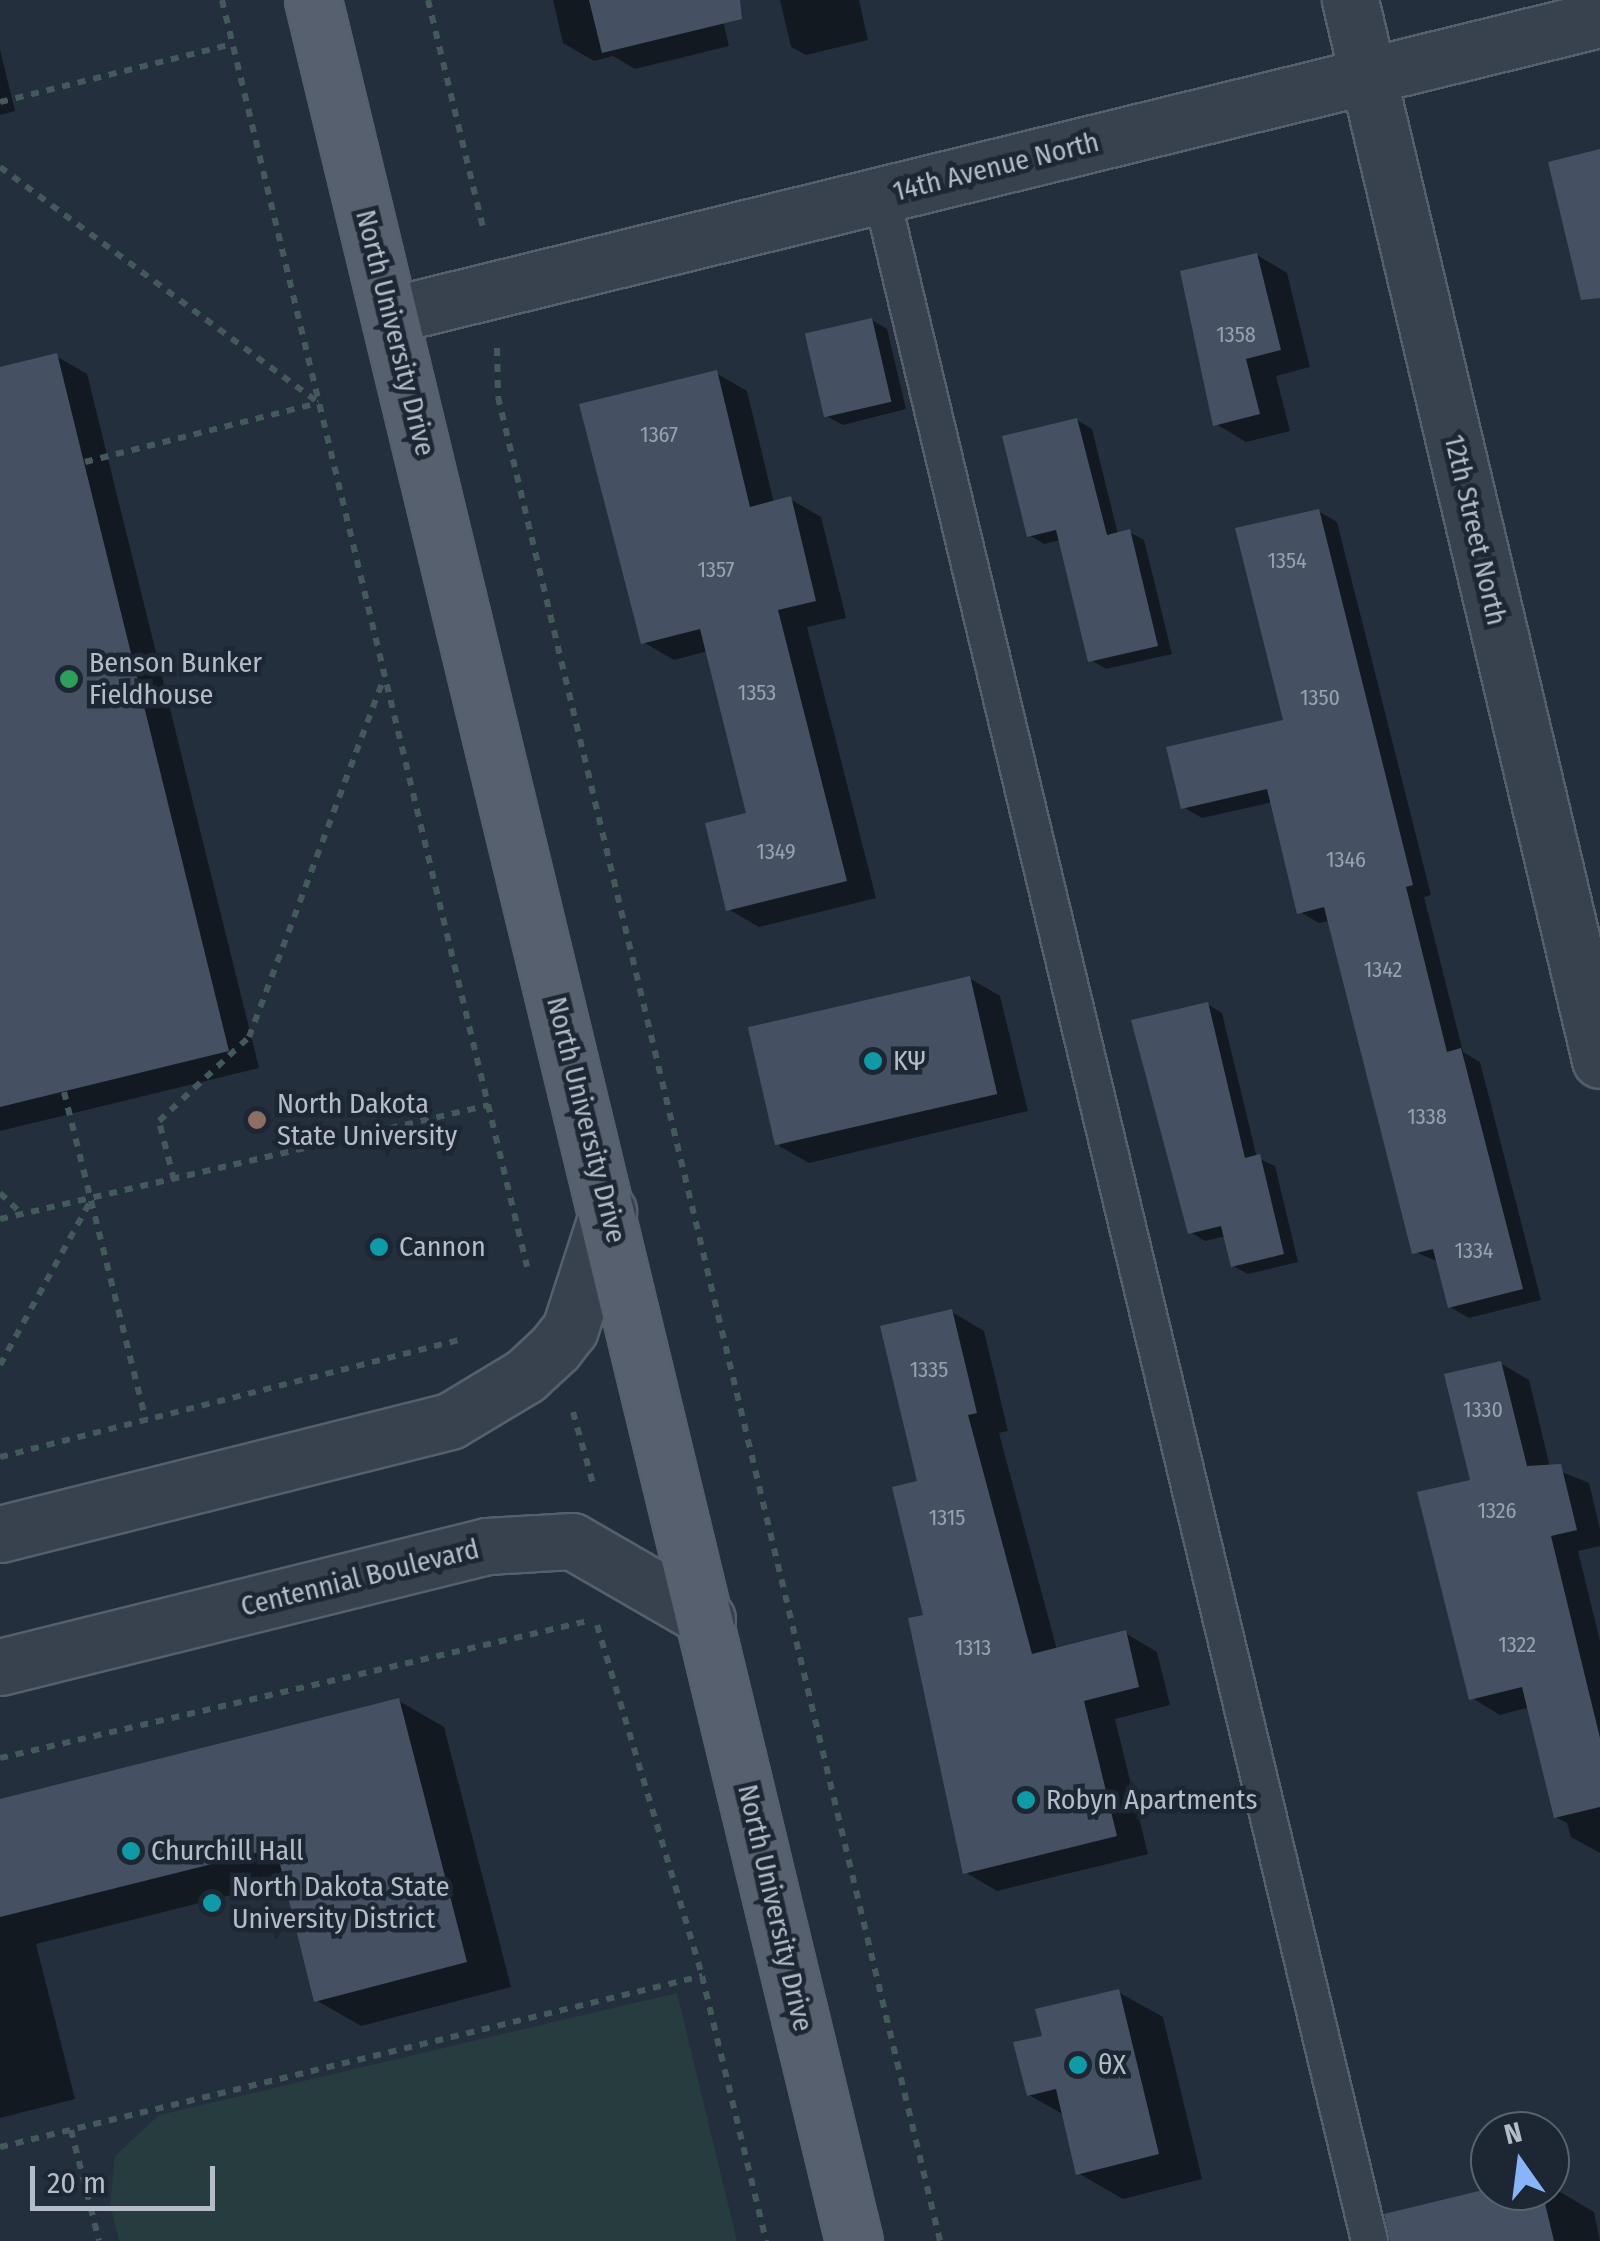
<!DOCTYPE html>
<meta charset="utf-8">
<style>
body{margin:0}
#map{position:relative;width:1600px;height:2241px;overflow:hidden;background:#242f3e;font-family:"Fira Sans Condensed",sans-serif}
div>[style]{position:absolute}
.green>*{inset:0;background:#263c3f}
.shadow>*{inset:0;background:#0007}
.building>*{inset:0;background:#455162;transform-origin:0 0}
.path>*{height:6px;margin-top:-3px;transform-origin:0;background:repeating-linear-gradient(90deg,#44595c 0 8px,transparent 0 16px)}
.roads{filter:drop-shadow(2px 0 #565f6c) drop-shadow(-2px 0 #565f6c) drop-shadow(0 2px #565f6c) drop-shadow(0 -2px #565f6c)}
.lane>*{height:35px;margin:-17.5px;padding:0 17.5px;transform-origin:17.5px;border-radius:17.5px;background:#38414e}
.street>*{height:55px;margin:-27.5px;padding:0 27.5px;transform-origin:27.5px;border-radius:27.5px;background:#38414e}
.primary>*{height:55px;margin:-27.5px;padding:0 27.5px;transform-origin:27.5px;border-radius:27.5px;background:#56606e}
.dots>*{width:28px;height:28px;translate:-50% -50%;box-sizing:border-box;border:5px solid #1d2633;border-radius:50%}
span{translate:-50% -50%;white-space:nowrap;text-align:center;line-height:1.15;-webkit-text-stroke:9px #1d2633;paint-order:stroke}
.number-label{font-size:22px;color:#98a1af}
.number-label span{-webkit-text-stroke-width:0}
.street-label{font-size:28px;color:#b4bcc9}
.poi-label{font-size:28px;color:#b4bcc9}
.left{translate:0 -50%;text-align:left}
.north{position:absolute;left:1470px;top:2111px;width:100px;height:100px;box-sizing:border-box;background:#1d2633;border:2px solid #59626f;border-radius:50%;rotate:346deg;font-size:28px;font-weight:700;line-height:40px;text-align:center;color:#b4bcc9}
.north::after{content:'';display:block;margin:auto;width:35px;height:45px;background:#8ab4f8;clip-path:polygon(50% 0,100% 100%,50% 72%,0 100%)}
.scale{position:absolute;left:30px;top:2166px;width:185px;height:45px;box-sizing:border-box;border:5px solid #b4bcc9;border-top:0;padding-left:12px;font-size:30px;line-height:35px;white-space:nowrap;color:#b4bcc9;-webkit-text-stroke:8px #1d2633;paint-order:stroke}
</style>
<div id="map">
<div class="green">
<i style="clip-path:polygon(677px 1993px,737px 2241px,119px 2241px,110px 2204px,115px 2156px,159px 2115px)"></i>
</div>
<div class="shadow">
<i style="clip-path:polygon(553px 0,718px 0,729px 46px,635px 69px,613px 56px,594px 61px,563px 43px)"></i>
<i style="clip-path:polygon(780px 0,859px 0,868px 40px,806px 55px,791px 47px)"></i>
<i style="clip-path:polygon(0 50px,15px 111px,0 115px)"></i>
<i style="clip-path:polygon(1257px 255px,1287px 273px,1310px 367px,1276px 376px,1290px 431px,1246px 442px,1216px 424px)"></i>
<i style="clip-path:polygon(872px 320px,887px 329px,906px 409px,843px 425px,828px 417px)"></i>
<i style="clip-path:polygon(56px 356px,87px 374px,259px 1068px,0 1131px,0 370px)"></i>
<i style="clip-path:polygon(716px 373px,747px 391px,774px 503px,790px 499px,821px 517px,846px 618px,807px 627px,876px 898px,759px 927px,728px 909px,749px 815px,708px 651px,674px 660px,643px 642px)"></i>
<i style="clip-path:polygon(1077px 420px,1092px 429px,1118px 534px,1129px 532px,1144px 540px,1172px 654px,1106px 669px,1091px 660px,1061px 540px,1044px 544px,1029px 535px)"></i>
<i style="clip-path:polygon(1318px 511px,1337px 522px,1431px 895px,1424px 897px,1463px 1052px,1480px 1062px,1541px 1300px,1469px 1318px,1450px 1307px,1439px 1262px,1415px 1252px,1329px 921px,1319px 923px,1300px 912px,1273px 802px,1202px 818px,1183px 807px,1286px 721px)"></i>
<i style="clip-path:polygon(969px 978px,1000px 996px,1028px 1111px,809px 1163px,779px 1146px)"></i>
<i style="clip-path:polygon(1207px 1004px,1222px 1013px,1257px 1158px,1275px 1166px,1298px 1262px,1248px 1274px,1233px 1266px,1226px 1236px,1205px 1241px,1190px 1232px)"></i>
<i style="clip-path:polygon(952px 1312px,984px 1331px,1008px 1431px,999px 1433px,1057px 1650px,1125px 1633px,1157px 1652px,1170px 1705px,1115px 1719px,1148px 1854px,997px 1891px,965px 1872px,926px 1616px,920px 1483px)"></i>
<i style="clip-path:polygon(1500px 1363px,1529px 1380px,1550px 1467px,1589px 1483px,1600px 1529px,1600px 1546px,1578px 1551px,1600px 1641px,1600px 1853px,1571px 1837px,1567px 1823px,1556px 1817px,1530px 1707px,1500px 1715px,1472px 1698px,1473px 1481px)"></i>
<i style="clip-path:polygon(399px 1701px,444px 1727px,511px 1987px,361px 2026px,316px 2000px,287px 1881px,36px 1944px,75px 2099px,0 2118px,0 1801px)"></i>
<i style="clip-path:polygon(1118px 1992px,1163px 2017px,1202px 2179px,1123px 2199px,1078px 2173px,1064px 2115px,1029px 2095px,1045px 2037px)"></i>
<i style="clip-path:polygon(1550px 2186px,1594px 2212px,1600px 2241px,1418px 2241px,1490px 2191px)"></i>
</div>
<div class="building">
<i style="clip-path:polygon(589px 0,740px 0,742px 19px,602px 53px)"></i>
<i style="clip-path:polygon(1600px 149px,1600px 298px,1581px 300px,1548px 162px)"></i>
<i style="clip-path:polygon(1257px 253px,1281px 350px,1246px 359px,1260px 414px,1213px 426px,1180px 271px)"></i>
<i style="left:872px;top:318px;width:86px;height:69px;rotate:77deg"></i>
<i style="clip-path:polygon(57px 353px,229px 1051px,0 1107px,0 367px)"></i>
<i style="clip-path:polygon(717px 370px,750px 507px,791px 496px,816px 601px,778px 610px,847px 881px,726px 911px,705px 823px,746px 813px,700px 629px,641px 644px,579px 404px)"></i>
<i style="clip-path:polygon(1077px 418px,1107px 535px,1130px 529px,1158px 646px,1088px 662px,1056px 530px,1027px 537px,1002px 436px)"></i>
<i style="clip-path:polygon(1319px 509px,1413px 885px,1406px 887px,1447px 1052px,1461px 1048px,1523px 1289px,1448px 1308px,1433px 1249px,1412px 1254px,1324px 907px,1297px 914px,1267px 789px,1181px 809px,1166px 747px,1283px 720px,1235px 528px)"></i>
<i style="left:970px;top:976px;width:121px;height:228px;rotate:77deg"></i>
<i style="clip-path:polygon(1208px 1002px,1245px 1158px,1260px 1154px,1284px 1254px,1231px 1267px,1221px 1226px,1188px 1234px,1131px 1020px)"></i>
<i style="clip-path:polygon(952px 1309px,977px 1413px,968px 1415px,1032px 1654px,1126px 1630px,1139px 1687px,1084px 1701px,1117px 1836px,963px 1874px,908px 1618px,923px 1615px,892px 1487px,917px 1481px,880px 1326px)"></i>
<i style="clip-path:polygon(1501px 1361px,1527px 1466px,1561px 1464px,1577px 1530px,1551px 1536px,1600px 1738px,1600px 1807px,1554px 1818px,1522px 1687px,1469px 1700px,1417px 1492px,1470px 1480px,1444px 1374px)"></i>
<i style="clip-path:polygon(399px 1698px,467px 1962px,314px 2002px,276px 1848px,0 1917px,0 1799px)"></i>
<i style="clip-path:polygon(1119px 1989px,1159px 2154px,1076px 2175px,1056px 2089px,1027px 2096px,1013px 2042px,1042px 2036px,1035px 2009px)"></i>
<i style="clip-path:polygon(1479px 2191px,1542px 2191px,1554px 2241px,1390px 2241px,1384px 2214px)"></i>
</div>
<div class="path">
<i style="left:222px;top:0;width:1303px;rotate:76.46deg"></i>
<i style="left:428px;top:0;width:239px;rotate:76.4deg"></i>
<i style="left:0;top:102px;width:239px;rotate:-14deg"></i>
<i style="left:0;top:167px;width:395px;rotate:36.5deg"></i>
<i style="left:497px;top:348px;width:49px;rotate:88.8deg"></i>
<i style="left:498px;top:397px;width:1896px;rotate:76.52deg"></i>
<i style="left:85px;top:462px;width:241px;rotate:-14.2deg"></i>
<i style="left:64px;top:1092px;width:338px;rotate:76deg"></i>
<i style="left:174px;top:1180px;width:61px;rotate:-104.3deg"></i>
<i style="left:159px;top:1121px;width:123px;rotate:-43deg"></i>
<i style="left:249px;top:1037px;width:384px;rotate:-69.4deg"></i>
<i style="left:0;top:1193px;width:29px;rotate:44deg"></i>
<i style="left:0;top:1219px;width:502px;rotate:-13.12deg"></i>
<i style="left:0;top:1365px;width:188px;rotate:-61.1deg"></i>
<i style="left:573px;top:1412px;width:78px;rotate:74.4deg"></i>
<i style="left:0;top:1457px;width:479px;rotate:-14.3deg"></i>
<i style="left:597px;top:1625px;width:366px;rotate:73.3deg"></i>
<i style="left:702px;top:1976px;width:273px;rotate:76.4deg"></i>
<i style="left:0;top:1758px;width:604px;rotate:-13.12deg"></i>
<i style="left:71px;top:2130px;width:114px;rotate:75.8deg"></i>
<i style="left:0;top:2147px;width:723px;rotate:-13.69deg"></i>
</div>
<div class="roads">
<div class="lane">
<i style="left:881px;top:195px;width:2103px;rotate:76.58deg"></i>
</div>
<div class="street">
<i style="left:1350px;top:0;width:1089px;rotate:76.73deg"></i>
<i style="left:391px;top:315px;width:1245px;rotate:-13.76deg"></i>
<i style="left:0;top:1534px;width:464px;rotate:-14.1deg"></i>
<i style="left:450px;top:1421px;width:87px;rotate:-31deg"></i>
<i style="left:525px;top:1376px;width:41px;rotate:-43deg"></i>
<i style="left:555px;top:1348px;width:24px;rotate:-52deg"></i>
<i style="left:570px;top:1329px;width:124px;rotate:-72.1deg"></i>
<i style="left:0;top:1667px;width:502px;rotate:-13.95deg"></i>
<i style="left:487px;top:1546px;width:85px;rotate:-3.4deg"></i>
<i style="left:572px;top:1541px;width:156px;rotate:30deg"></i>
</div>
<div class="primary">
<i style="left:313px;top:0;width:2305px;rotate:76.43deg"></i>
</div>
</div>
<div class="dots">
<i style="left:69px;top:679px;background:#2e9e5b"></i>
<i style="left:873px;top:1061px;background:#0f9aa8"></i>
<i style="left:257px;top:1120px;background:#8d6e63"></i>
<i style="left:379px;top:1247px;background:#0f9aa8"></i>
<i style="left:1026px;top:1800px;background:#0f9aa8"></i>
<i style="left:131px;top:1851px;background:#0f9aa8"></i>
<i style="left:212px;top:1903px;background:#0f9aa8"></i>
<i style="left:1078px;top:2065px;background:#0f9aa8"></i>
</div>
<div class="number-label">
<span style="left:1236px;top:335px">1358</span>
<span style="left:659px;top:435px">1367</span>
<span style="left:1287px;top:561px">1354</span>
<span style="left:716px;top:570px">1357</span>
<span style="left:757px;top:693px">1353</span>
<span style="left:1320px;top:698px">1350</span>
<span style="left:776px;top:852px">1349</span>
<span style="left:1346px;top:860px">1346</span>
<span style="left:1383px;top:970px">1342</span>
<span style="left:1427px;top:1117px">1338</span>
<span style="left:1474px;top:1251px">1334</span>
<span style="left:929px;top:1370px">1335</span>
<span style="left:1483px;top:1410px">1330</span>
<span style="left:1497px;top:1511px">1326</span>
<span style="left:947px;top:1518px">1315</span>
<span style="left:1517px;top:1645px">1322</span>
<span style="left:973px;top:1648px">1313</span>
</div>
<div class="street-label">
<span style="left:996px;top:167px;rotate:-14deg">14th Avenue North</span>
<span style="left:395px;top:333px;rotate:76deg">North University Drive</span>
<span style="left:1475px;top:530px;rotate:77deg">12th Street North</span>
<span style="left:586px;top:1120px;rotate:76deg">North University Drive</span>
<span style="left:360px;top:1578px;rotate:-14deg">Centennial Boulevard</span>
<span style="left:775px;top:1908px;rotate:77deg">North University Drive</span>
</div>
<div class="poi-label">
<span class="left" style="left:89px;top:679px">Benson Bunker<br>Fieldhouse</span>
<span class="left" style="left:893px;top:1061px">ΚΨ</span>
<span class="left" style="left:277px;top:1120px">North Dakota<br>State University</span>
<span class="left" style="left:399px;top:1247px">Cannon</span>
<span class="left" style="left:1046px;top:1800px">Robyn Apartments</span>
<span class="left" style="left:151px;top:1851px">Churchill Hall</span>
<span class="left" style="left:232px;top:1903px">North Dakota State<br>University District</span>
<span class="left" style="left:1098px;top:2065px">θΧ</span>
</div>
<div class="north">N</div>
<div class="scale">20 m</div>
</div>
